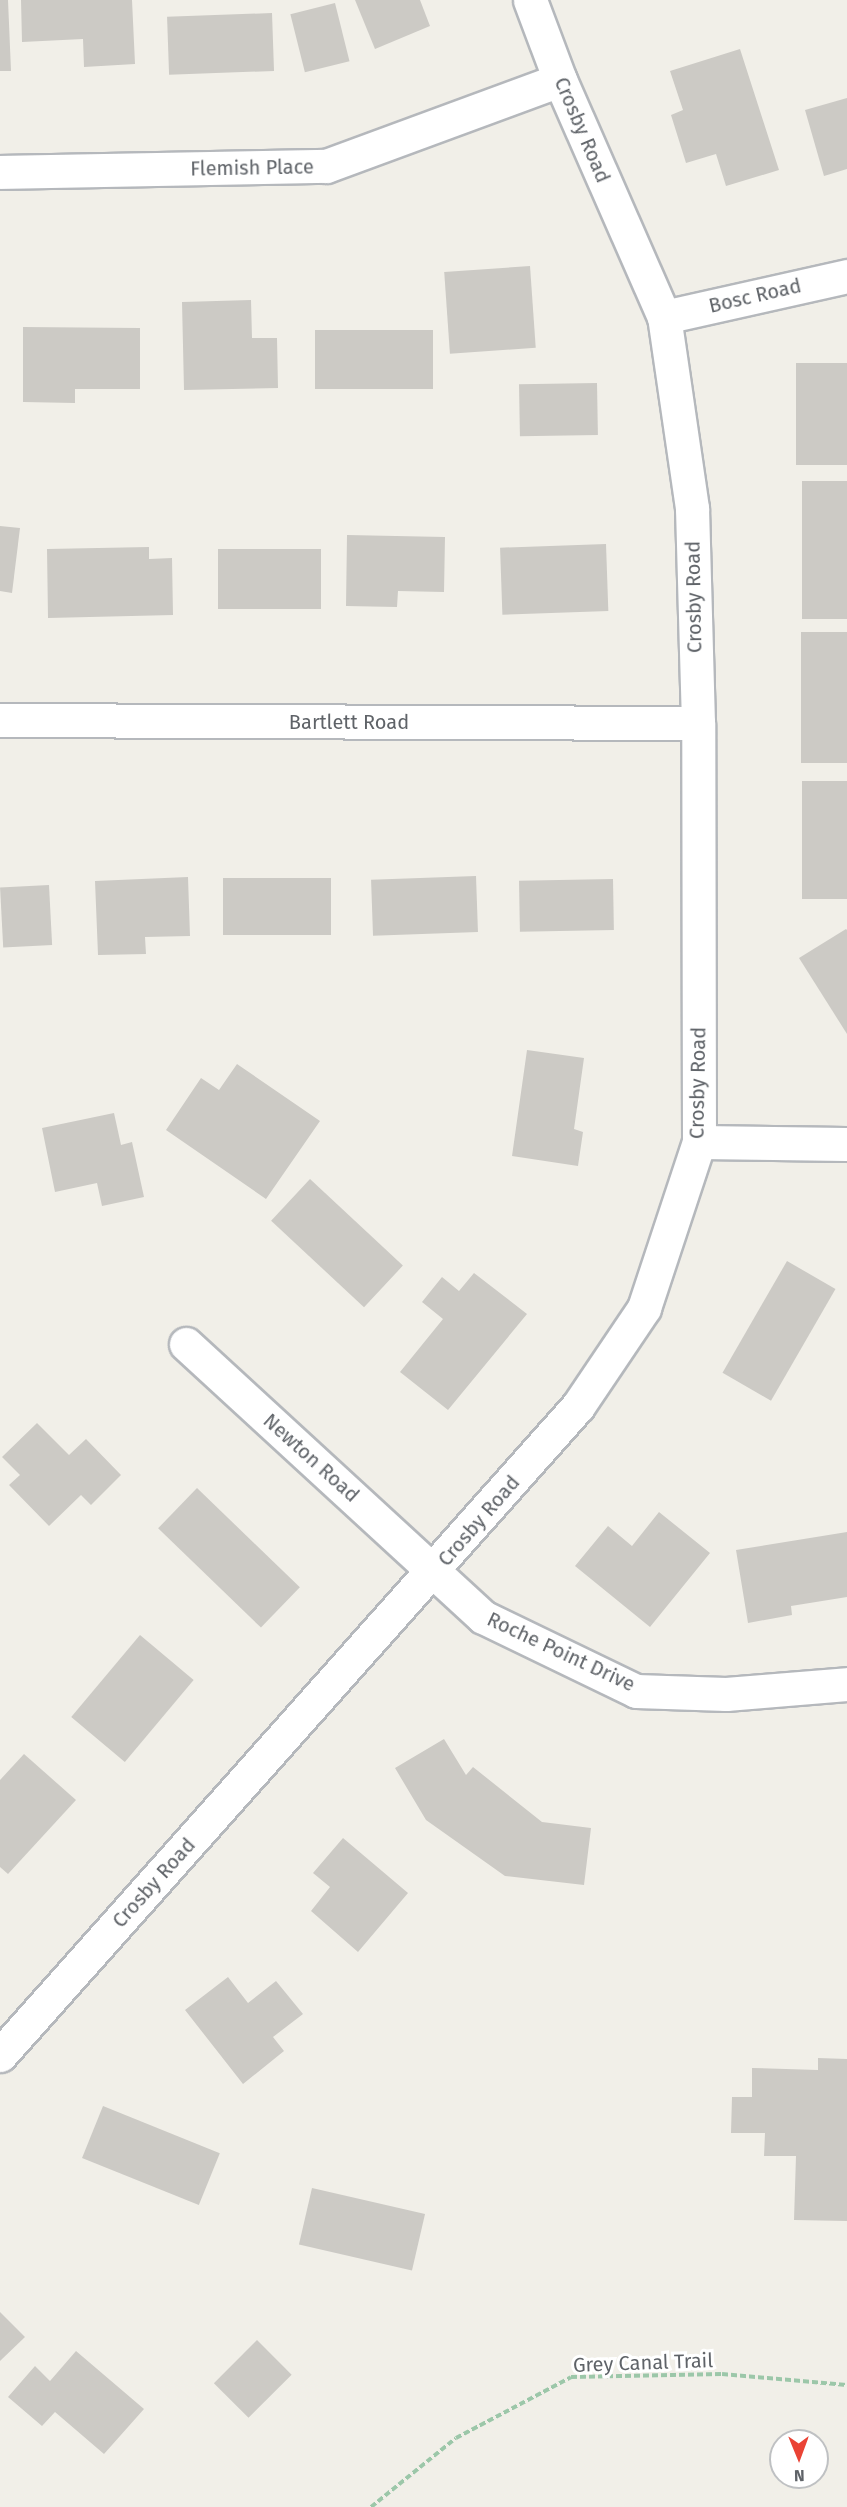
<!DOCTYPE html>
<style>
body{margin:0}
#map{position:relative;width:847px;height:2507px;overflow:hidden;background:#f1efe8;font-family:"Fira Sans",sans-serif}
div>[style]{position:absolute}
.building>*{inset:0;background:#cccac5;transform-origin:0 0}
.path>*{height:4px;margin-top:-2px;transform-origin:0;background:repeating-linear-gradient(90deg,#9cc7a9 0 6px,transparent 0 9px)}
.roads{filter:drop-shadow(2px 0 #b5b8bc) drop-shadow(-2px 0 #b5b8bc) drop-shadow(0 2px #b5b8bc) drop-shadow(0 -2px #b5b8bc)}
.minor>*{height:33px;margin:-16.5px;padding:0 16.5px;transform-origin:16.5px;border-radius:16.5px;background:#fff}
span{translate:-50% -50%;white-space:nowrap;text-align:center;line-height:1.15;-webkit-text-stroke:6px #fff;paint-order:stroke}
.street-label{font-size:20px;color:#5f6368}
.north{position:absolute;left:769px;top:2429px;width:60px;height:60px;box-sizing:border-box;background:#fff;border:2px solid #bfc1c3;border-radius:50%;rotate:179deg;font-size:16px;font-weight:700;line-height:24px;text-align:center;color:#5f6368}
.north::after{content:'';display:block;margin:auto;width:21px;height:27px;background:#ea4335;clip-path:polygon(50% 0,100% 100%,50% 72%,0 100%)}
</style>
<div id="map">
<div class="building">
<i style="clip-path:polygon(0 0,8px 0,11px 71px,0 71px)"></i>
<i style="clip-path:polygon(21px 0,132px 0,135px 64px,84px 67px,83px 39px,22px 42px)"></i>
<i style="clip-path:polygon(355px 0,420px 0,430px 26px,375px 49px)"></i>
<i style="left:335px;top:3px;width:60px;height:46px;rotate:76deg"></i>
<i style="left:272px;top:13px;width:58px;height:105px;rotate:88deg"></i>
<i style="clip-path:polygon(740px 49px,779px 170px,726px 186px,716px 154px,686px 163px,671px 115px,683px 110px,670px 71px)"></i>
<i style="clip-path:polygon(847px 98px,847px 169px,824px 176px,805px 110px)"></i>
<i style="left:530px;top:266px;width:82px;height:86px;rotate:86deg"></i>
<i style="clip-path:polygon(251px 300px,252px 338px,277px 338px,278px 388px,184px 390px,182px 302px)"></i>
<i style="clip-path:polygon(23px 327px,140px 328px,140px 389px,75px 389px,75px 403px,23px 402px)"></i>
<i style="left:315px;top:330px;width:118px;height:59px"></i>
<i style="left:847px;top:363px;width:102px;height:51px;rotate:90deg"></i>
<i style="left:597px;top:383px;width:52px;height:78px;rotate:89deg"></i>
<i style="left:802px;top:481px;width:45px;height:138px"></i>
<i style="clip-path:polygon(0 526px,20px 528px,12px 593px,0 591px)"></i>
<i style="clip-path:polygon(347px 535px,445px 537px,444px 592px,398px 591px,397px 607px,346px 606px)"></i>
<i style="left:606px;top:544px;width:67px;height:106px;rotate:88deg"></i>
<i style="clip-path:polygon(149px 547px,149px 559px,172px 558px,173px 615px,48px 618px,47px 549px)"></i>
<i style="left:218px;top:549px;width:103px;height:60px"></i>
<i style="left:801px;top:632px;width:46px;height:131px"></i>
<i style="left:802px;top:781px;width:45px;height:118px"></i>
<i style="left:476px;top:876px;width:56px;height:105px;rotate:88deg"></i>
<i style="clip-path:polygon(188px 877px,190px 936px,145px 937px,146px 954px,98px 955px,95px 881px)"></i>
<i style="left:223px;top:878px;width:108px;height:57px"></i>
<i style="left:613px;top:879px;width:51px;height:94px;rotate:89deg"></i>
<i style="left:49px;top:885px;width:60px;height:49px;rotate:87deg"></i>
<i style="clip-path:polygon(846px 929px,847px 930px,847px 1034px,799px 958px)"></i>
<i style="clip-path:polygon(527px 1050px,584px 1058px,574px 1129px,583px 1132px,578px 1166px,512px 1156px)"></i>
<i style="clip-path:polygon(237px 1064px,320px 1121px,266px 1199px,166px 1130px,201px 1078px,219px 1090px)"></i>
<i style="clip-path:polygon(114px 1113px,121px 1145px,132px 1142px,144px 1197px,102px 1206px,97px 1183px,55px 1192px,42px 1128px)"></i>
<i style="left:310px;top:1179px;width:127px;height:57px;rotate:43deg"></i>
<i style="left:787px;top:1261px;width:56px;height:129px;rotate:30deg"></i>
<i style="clip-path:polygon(474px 1273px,527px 1314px,448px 1410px,400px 1372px,443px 1319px,422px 1302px,442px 1277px,459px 1291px)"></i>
<i style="clip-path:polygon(37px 1423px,69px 1455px,86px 1439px,121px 1475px,91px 1505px,81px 1495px,49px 1526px,9px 1485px,20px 1475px,2px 1457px)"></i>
<i style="left:197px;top:1488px;width:143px;height:56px;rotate:44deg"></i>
<i style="clip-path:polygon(659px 1512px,710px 1553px,650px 1627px,575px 1566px,608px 1526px,632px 1546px)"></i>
<i style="clip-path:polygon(847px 1532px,847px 1597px,791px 1606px,792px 1615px,748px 1623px,736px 1550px)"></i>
<i style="left:140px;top:1635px;width:70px;height:107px;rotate:40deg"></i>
<i style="clip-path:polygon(444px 1739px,466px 1775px,473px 1767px,542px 1822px,591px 1828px,584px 1885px,505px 1876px,426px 1820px,395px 1768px)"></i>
<i style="clip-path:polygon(24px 1754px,76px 1800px,8px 1874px,0 1867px,0 1780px)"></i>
<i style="clip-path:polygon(343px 1838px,408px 1893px,358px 1952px,311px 1911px,330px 1887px,313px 1873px)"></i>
<i style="clip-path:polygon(228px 1977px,248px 2003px,276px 1981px,303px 2014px,273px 2037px,284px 2051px,243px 2084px,185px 2010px)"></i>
<i style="clip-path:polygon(818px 2058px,847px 2059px,847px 2221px,794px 2220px,796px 2156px,764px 2156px,765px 2133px,731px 2133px,732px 2097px,752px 2097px,752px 2068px,818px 2070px)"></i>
<i style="left:103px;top:2106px;width:126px;height:56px;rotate:22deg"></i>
<i style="left:312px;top:2188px;width:116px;height:58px;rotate:13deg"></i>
<i style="clip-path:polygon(0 2312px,25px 2337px,0 2361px)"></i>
<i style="left:257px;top:2340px;width:49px;height:61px;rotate:45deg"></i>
<i style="clip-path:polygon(76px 2351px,144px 2409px,104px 2454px,55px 2412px,42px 2426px,8px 2397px,35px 2366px,50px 2381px)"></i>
</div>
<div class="path">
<i style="left:371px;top:2507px;width:109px;rotate:-39.1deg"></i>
<i style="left:456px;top:2438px;width:130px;rotate:-27.9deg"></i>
<i style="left:571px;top:2377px;width:151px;rotate:-1.1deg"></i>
<i style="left:722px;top:2374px;width:125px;rotate:5deg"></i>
</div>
<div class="roads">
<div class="minor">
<i style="left:0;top:172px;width:326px;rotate:-1.1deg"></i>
<i style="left:326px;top:166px;width:249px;rotate:-20.2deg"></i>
<i style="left:664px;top:317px;width:188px;rotate:-12.6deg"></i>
<i style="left:0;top:720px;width:698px;rotate:0.25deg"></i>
<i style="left:699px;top:1142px;width:148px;rotate:0.8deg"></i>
<i style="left:186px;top:1344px;width:403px;rotate:42.6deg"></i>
<i style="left:483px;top:1617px;width:170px;rotate:25.8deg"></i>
<i style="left:636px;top:1691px;width:90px;rotate:1.9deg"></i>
<i style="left:726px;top:1694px;width:121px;rotate:-4.7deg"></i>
<i style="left:0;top:2055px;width:869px;rotate:-48.31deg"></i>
<i style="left:578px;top:1406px;width:118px;rotate:-56deg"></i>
<i style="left:644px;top:1308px;width:175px;rotate:-71.7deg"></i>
<i style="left:699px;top:1142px;width:419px;rotate:-90.1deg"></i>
<i style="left:698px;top:723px;width:215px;rotate:-91.6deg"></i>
<i style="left:692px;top:508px;width:193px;rotate:-98.3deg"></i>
<i style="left:664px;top:317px;width:259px;rotate:-113.7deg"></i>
<i style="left:560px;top:80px;width:85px;rotate:-110.6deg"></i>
</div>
</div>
<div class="street-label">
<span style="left:582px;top:130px;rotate:67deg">Crosby Road</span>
<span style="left:252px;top:168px;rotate:-1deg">Flemish Place</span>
<span style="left:755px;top:296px;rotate:-13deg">Bosc Road</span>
<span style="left:694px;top:597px;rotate:-91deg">Crosby Road</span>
<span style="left:349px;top:722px">Bartlett Road</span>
<span style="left:698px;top:1083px;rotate:-89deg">Crosby Road</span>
<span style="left:311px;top:1458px;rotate:42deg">Newton Road</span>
<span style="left:479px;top:1521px;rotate:-49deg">Crosby Road</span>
<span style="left:561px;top:1652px;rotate:25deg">Roche Point Drive</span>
<span style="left:154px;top:1883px;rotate:-48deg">Crosby Road</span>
<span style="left:643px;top:2363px;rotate:-2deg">Grey Canal Trail</span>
</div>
<div class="north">N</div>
</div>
